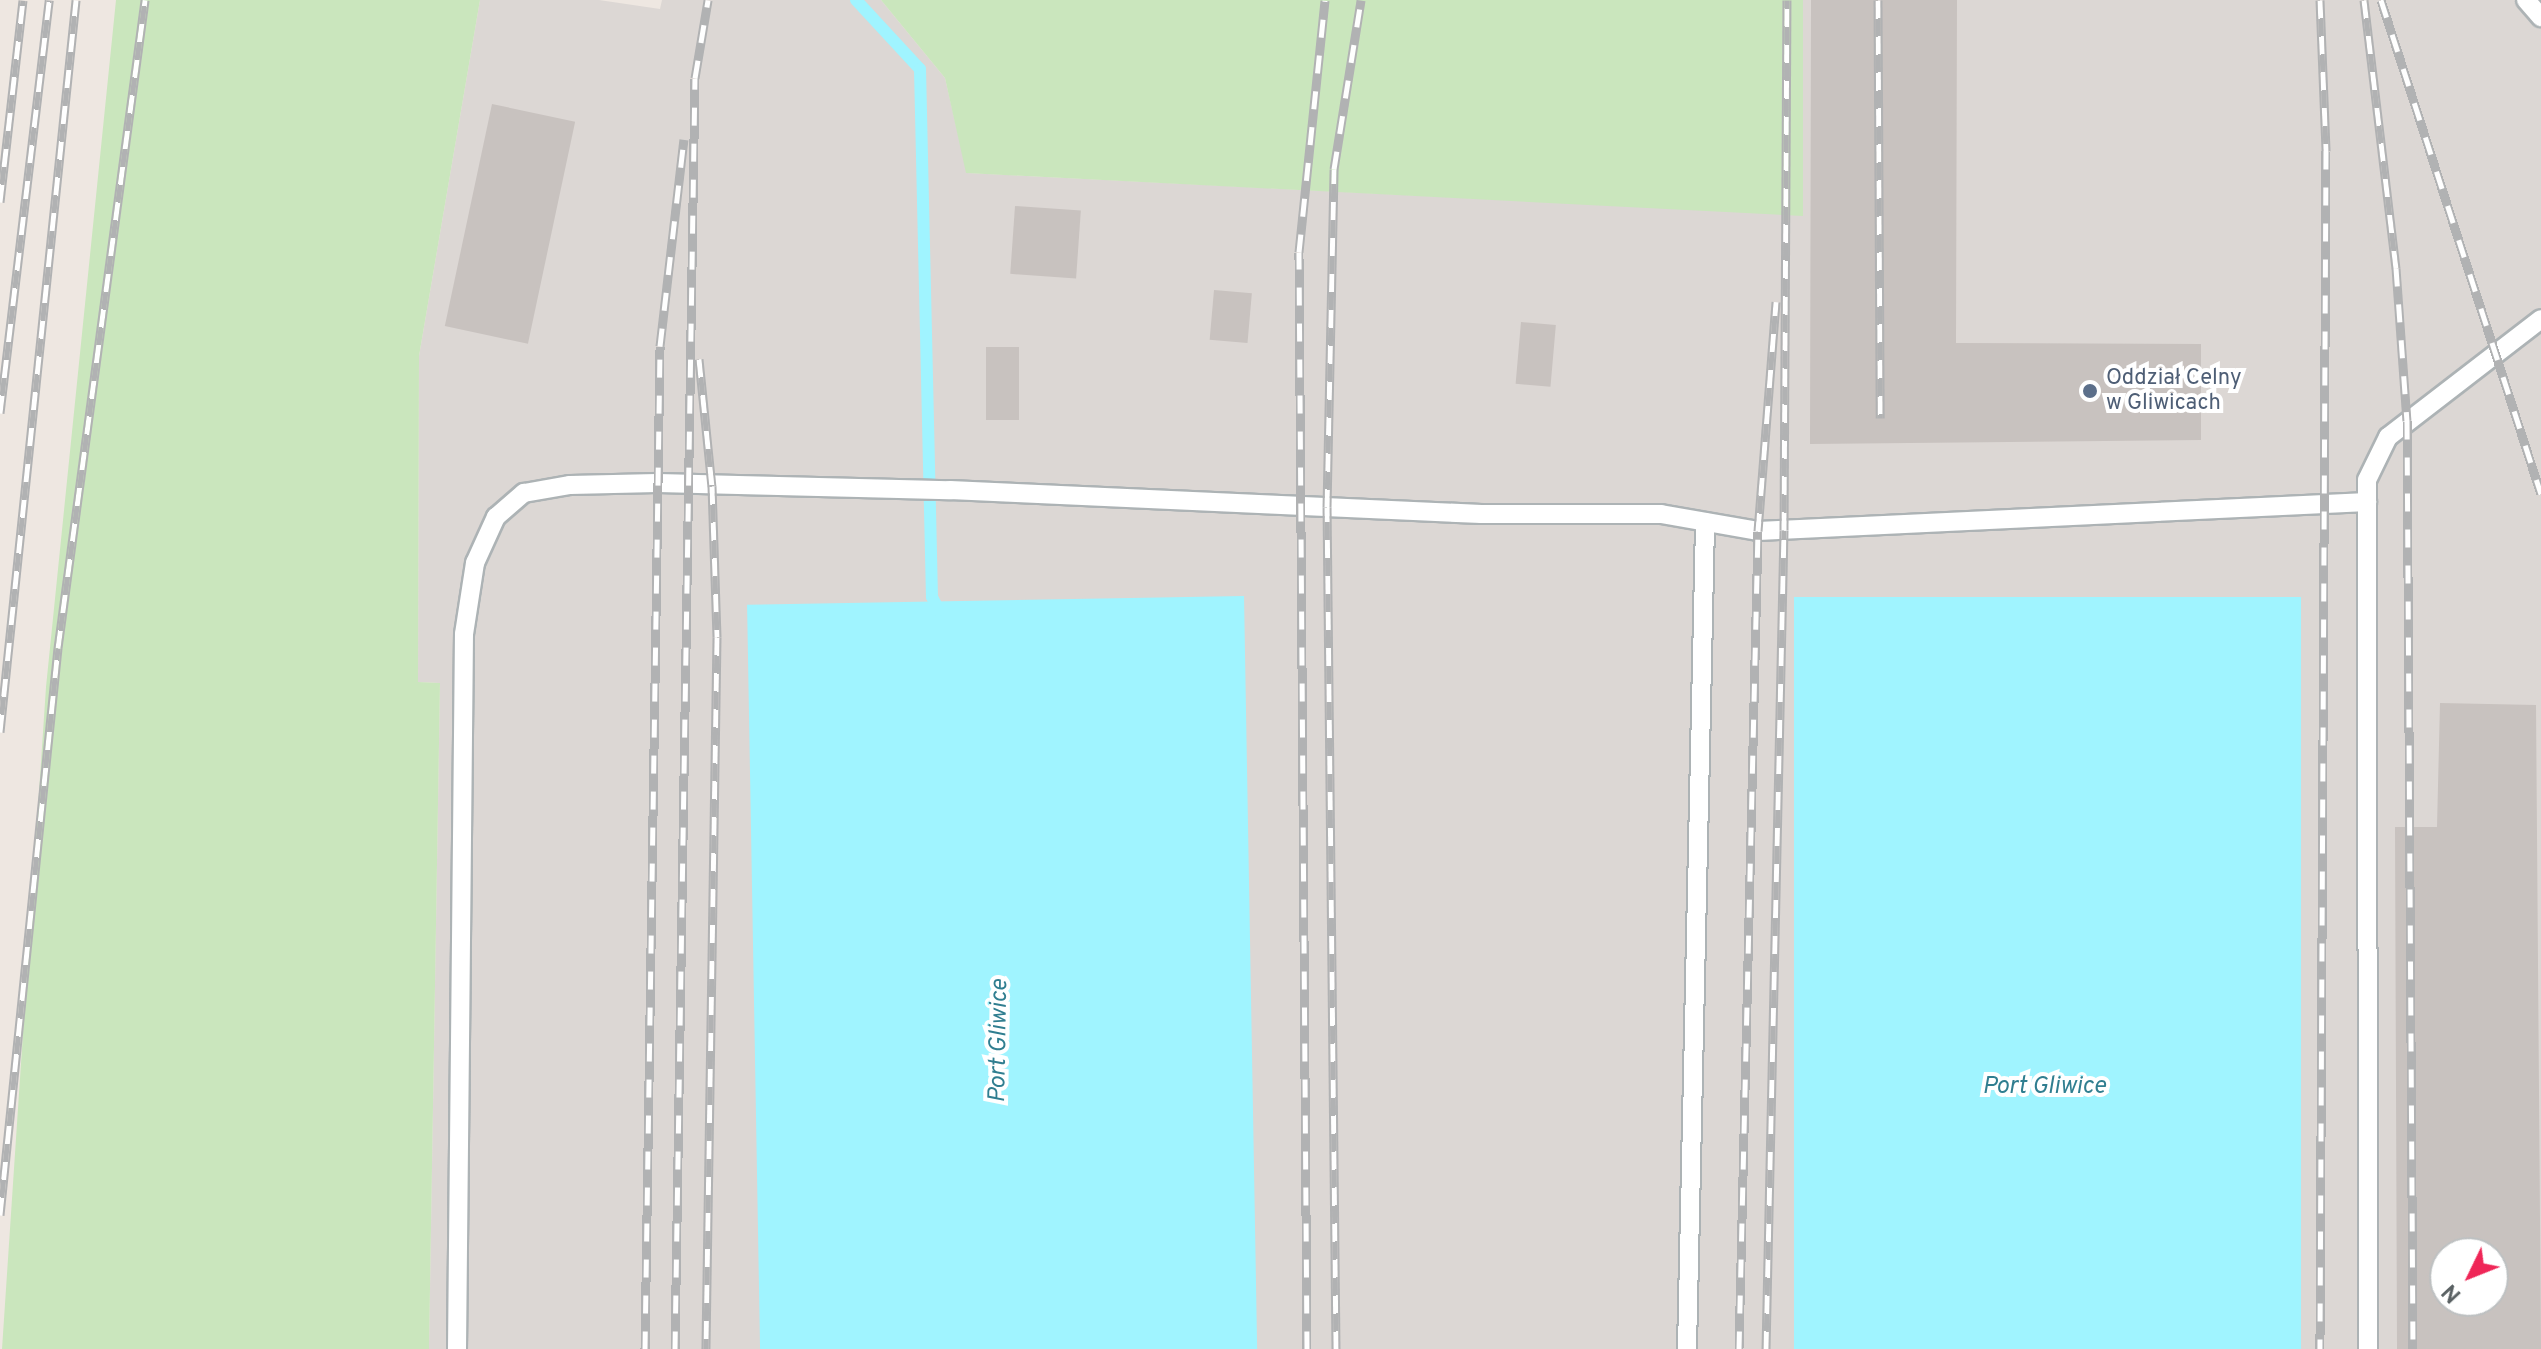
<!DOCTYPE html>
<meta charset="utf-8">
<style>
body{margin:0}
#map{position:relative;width:2541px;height:1349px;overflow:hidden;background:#eee7e1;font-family:Overpass,sans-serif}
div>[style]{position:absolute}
.industrial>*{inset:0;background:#dcd7d4}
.green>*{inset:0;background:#cae6bd}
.water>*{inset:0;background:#a0f4ff;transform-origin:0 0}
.stream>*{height:12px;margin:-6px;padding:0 6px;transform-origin:6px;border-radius:6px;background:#a0f4ff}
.building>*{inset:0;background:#c8c2bf;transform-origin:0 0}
.roads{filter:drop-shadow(2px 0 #adb3b5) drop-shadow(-2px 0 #adb3b5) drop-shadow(0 2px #adb3b5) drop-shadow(0 -2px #adb3b5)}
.service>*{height:18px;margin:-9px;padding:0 9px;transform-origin:9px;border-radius:9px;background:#fff}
.rail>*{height:9px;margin-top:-4.5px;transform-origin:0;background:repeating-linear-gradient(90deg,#fff 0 18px,#b1b2b3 0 36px);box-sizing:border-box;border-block:2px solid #b1b2b3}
.dots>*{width:22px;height:22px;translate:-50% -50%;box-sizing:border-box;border:4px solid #fff;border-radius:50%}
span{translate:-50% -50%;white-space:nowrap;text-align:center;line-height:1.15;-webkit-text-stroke:8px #fff;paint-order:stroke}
.service-label{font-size:22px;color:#4e5e75}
.left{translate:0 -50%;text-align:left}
.water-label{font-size:24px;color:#307e90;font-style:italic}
.north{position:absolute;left:2429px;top:1237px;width:80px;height:80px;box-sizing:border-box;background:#fff;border:2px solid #bdc0c1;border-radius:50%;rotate:227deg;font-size:22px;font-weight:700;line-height:32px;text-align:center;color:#5a6163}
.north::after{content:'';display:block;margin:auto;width:28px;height:36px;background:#ef2657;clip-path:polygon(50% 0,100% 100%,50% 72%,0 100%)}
</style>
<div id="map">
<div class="industrial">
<i style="clip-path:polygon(evenodd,480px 0,599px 0,660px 9px,662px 0,881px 0,945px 78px,967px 173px,1803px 215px,1803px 0,2541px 0,2541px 1349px,429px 1349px,440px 683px,418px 682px,419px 356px,480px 0,2445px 1253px,2493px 1253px,2493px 1301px,2445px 1301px,2445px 1253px)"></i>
</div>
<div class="green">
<i style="clip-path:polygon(116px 0,480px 0,419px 356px,418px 682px,440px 683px,429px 1349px,2px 1349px,46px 687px)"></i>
<i style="clip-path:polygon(881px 0,1803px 0,1803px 216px,966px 173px,945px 78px)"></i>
</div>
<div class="water">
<i style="left:1244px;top:596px;width:753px;height:497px;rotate:89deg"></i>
<i style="left:1794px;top:597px;width:507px;height:752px"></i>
</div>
<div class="stream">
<i style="left:856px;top:0;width:94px;rotate:47.2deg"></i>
<i style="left:920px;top:69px;width:528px;rotate:88.7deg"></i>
<i style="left:932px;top:597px;width:15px;rotate:62deg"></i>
</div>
<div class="building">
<i style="clip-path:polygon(1811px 0,1957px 0,1956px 343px,2201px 344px,2201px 440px,1810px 444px)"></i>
<i style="left:492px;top:104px;width:85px;height:227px;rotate:12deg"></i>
<i style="left:1015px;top:206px;width:66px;height:68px;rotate:4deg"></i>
<i style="left:1214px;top:290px;width:38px;height:50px;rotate:5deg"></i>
<i style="left:1521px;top:322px;width:35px;height:62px;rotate:5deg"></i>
<i style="left:986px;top:347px;width:33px;height:73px"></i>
<i style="clip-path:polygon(evenodd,2440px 703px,2536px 705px,2541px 1349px,2397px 1349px,2395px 827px,2437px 827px,2440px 703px,2445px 1253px,2493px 1253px,2493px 1301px,2445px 1301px,2445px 1253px)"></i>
</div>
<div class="roads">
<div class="service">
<i style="left:2526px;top:0;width:23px;rotate:49deg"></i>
<i style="left:457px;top:1349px;width:715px;rotate:-89.44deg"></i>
<i style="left:464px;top:634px;width:72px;rotate:-81.2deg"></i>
<i style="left:475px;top:563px;width:51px;rotate:-65.5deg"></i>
<i style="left:496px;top:517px;width:37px;rotate:-41deg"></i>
<i style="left:524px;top:493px;width:47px;rotate:-9.9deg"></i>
<i style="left:570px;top:485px;width:87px;rotate:-1.3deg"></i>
<i style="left:657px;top:483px;width:293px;rotate:1.4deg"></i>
<i style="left:950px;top:490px;width:532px;rotate:2.59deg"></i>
<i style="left:1481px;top:514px;width:180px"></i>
<i style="left:1661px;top:514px;width:98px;rotate:9.9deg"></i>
<i style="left:1758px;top:531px;width:610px;rotate:-2.73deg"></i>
<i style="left:1687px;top:1349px;width:827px;rotate:-88.75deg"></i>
<i style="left:2368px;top:1349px;width:869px;rotate:-90.07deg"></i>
<i style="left:2367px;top:480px;width:48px;rotate:-64deg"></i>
<i style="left:2388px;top:437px;width:193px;rotate:-37.6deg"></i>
</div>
</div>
<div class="rail">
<i style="left:1878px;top:0;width:418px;rotate:89.7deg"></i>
<i style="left:2320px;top:0;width:151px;rotate:87.7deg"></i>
<i style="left:2326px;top:151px;width:1198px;rotate:90.29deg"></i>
<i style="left:2364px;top:0;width:270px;rotate:83.2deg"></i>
<i style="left:2396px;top:268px;width:153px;rotate:85.9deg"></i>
<i style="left:2407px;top:421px;width:928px;rotate:89.63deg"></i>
<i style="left:2381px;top:0;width:519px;rotate:72.05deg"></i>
<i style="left:0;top:202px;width:203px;rotate:-83.5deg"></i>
<i style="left:699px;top:359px;width:128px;rotate:84.2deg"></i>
<i style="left:712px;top:486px;width:151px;rotate:88.1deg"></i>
<i style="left:717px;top:637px;width:712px;rotate:90.89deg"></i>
<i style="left:0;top:413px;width:416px;rotate:-83.2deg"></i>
<i style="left:0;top:732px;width:736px;rotate:-84.07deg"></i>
<i style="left:0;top:1215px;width:570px;rotate:-84.16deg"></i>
<i style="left:58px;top:648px;width:654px;rotate:-82.35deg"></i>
<i style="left:645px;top:1349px;width:1003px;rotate:-89.14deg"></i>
<i style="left:660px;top:346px;width:208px;rotate:-83.4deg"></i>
<i style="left:675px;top:1349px;width:1271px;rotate:-89.1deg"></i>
<i style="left:695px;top:78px;width:79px;rotate:-80.5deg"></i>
<i style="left:1307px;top:1349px;width:1097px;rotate:-90.42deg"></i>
<i style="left:1299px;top:252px;width:253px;rotate:-84.1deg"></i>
<i style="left:1336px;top:1349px;width:842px;rotate:-90.61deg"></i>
<i style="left:1327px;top:507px;width:338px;rotate:-88.8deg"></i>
<i style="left:1334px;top:169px;width:171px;rotate:-80.9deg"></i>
<i style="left:1739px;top:1349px;width:818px;rotate:-88.67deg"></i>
<i style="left:1758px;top:531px;width:230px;rotate:-85.5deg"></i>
<i style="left:1766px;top:1349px;width:819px;rotate:-88.74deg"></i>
<i style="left:1784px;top:530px;width:530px;rotate:-89.68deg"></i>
</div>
<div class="dots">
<i style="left:2090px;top:391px;background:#5c6f8a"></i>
</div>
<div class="service-label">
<span class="left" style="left:2106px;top:391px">Oddział Celny<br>w Gliwicach</span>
</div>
<div class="water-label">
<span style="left:1000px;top:1041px;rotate:-89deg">Port Gliwice</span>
<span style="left:2044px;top:1088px">Port Gliwice</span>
</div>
<div class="north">N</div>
</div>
